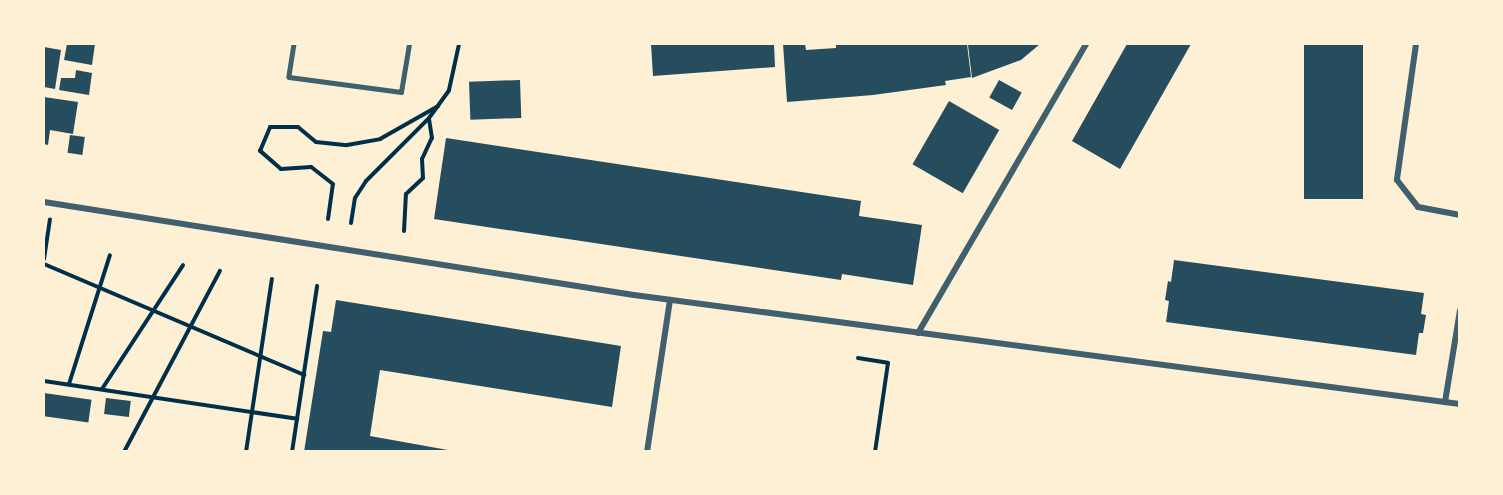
<!DOCTYPE html>
<style>
body{margin:0}
#map{position:relative;width:1503px;height:495px;overflow:hidden;background:#fdf0d5;font-family:Bitter,serif}
div>[style]{position:absolute}
.building>*{inset:0;background:#264d5e;transform-origin:0 0}
.path>*{height:4px;margin:-2px;padding:0 2px;transform-origin:2px;border-radius:2px;background:#003049}
.service>*{height:4.5px;margin:-2.25px;padding:0 2.25px;transform-origin:2.25px;border-radius:2.25px;background:#3f606c}
.minor>*{height:6px;margin:-3px;padding:0 3px;transform-origin:3px;border-radius:3px;background:#3f606c}
span{translate:-50% -50%;white-space:nowrap;text-align:center;line-height:1.15;-webkit-text-stroke:5px #fdf0d5;paint-order:stroke}
.frame{position:absolute;inset:0;border:45px solid #fdf0d5;pointer-events:none}
</style>
<div id="map">
<div class="building">
<i style="clip-path:polygon(67px 44px,95px 44px,92px 65px,64px 60px)"></i>
<i style="clip-path:polygon(651px 44px,774px 44px,775px 67px,653px 76px)"></i>
<i style="clip-path:polygon(783px 44px,805px 44px,806px 50px,836px 48px,836px 44px,967px 44px,971px 77px,945px 81px,946px 85px,873px 95px,787px 102px)"></i>
<i style="clip-path:polygon(975px 44px,1040px 44px,1021px 60px,972px 78px,968px 45px)"></i>
<i style="clip-path:polygon(1127px 44px,1191px 44px,1120px 169px,1072px 141px)"></i>
<i style="left:1304px;top:44px;width:59px;height:155px"></i>
<i style="clip-path:polygon(44px 47px,61px 50px,55px 89px,44px 87px)"></i>
<i style="clip-path:polygon(76px 70px,92px 73px,89px 95px,59px 90px,61px 78px,75px 78px)"></i>
<i style="left:520px;top:80px;width:38px;height:51px;rotate:88deg"></i>
<i style="left:999px;top:80px;width:26px;height:20px;rotate:29deg"></i>
<i style="clip-path:polygon(44px 97px,78px 102px,73px 134px,50px 130px,48px 145px,44px 144px)"></i>
<i style="left:949px;top:101px;width:58px;height:73px;rotate:30deg"></i>
<i style="left:70px;top:135px;width:15px;height:18px;rotate:8deg"></i>
<i style="clip-path:polygon(446px 138px,861px 201px,859px 216px,922px 225px,913px 285px,842px 274px,841px 280px,434px 219px)"></i>
<i style="clip-path:polygon(1174px 260px,1424px 293px,1421px 314px,1426px 315px,1423px 333px,1419px 333px,1416px 355px,1166px 322px,1169px 301px,1165px 300px,1168px 281px,1171px 282px)"></i>
<i style="clip-path:polygon(336px 300px,621px 346px,612px 407px,380px 370px,370px 436px,459px 452px,304px 452px,323px 331px,331px 332px)"></i>
<i style="left:44px;top:393px;width:48px;height:23px;rotate:8deg"></i>
<i style="left:106px;top:398px;width:25px;height:16px;rotate:7deg"></i>
</div>
<div class="path">
<i style="left:328px;top:219px;width:35px;rotate:-82deg"></i>
<i style="left:333px;top:184px;width:28px;rotate:-142deg"></i>
<i style="left:311px;top:167px;width:30px;rotate:176deg"></i>
<i style="left:281px;top:169px;width:28px;rotate:-139deg"></i>
<i style="left:260px;top:151px;width:26px;rotate:-67deg"></i>
<i style="left:270px;top:127px;width:28px"></i>
<i style="left:298px;top:127px;width:23px;rotate:40deg"></i>
<i style="left:316px;top:142px;width:31px;rotate:6deg"></i>
<i style="left:347px;top:145px;width:34px;rotate:-10deg"></i>
<i style="left:380px;top:139px;width:67px;rotate:-29.6deg"></i>
<i style="left:351px;top:223px;width:25px;rotate:-81deg"></i>
<i style="left:355px;top:198px;width:20px;rotate:-57deg"></i>
<i style="left:366px;top:181px;width:89px;rotate:-45deg"></i>
<i style="left:429px;top:118px;width:34px;rotate:-54deg"></i>
<i style="left:449px;top:90px;width:47px;rotate:-77.7deg"></i>
<i style="left:404px;top:231px;width:37px;rotate:-87deg"></i>
<i style="left:406px;top:194px;width:23px;rotate:-43deg"></i>
<i style="left:423px;top:178px;width:19px;rotate:-93deg"></i>
<i style="left:422px;top:159px;width:23px;rotate:-65deg"></i>
<i style="left:432px;top:138px;width:19px;rotate:-99deg"></i>
<i style="left:44px;top:259px;width:40px;rotate:-81.5deg"></i>
<i style="left:44px;top:264px;width:283px;rotate:23.1deg"></i>
<i style="left:858px;top:358px;width:30px;rotate:9deg"></i>
<i style="left:888px;top:363px;width:90px;rotate:98.3deg"></i>
<i style="left:44px;top:381px;width:256px;rotate:8.5deg"></i>
<i style="left:69px;top:384px;width:135px;rotate:-72.4deg"></i>
<i style="left:102px;top:389px;width:148px;rotate:-56.8deg"></i>
<i style="left:124px;top:452px;width:205px;rotate:-62.1deg"></i>
<i style="left:246px;top:452px;width:175px;rotate:-81.5deg"></i>
<i style="left:292px;top:452px;width:168px;rotate:-81.4deg"></i>
</div>
<div class="service">
<i style="left:294px;top:44px;width:33px;rotate:99deg"></i>
<i style="left:289px;top:77px;width:113px;rotate:7.6deg"></i>
<i style="left:401px;top:92px;width:49px;rotate:-80.5deg"></i>
</div>
<div class="minor">
<i style="left:1416px;top:44px;width:137px;rotate:98deg"></i>
<i style="left:1397px;top:180px;width:34px;rotate:52deg"></i>
<i style="left:1418px;top:207px;width:43px;rotate:10.8deg"></i>
<i style="left:44px;top:202px;width:597px;rotate:8.96deg"></i>
<i style="left:634px;top:295px;width:833px;rotate:7.52deg"></i>
<i style="left:918px;top:333px;width:334px;rotate:-59.8deg"></i>
<i style="left:1445px;top:402px;width:93px;rotate:-80.7deg"></i>
<i style="left:647px;top:452px;width:154px;rotate:-81.4deg"></i>
</div>
<div class="frame"></div>
</div>
